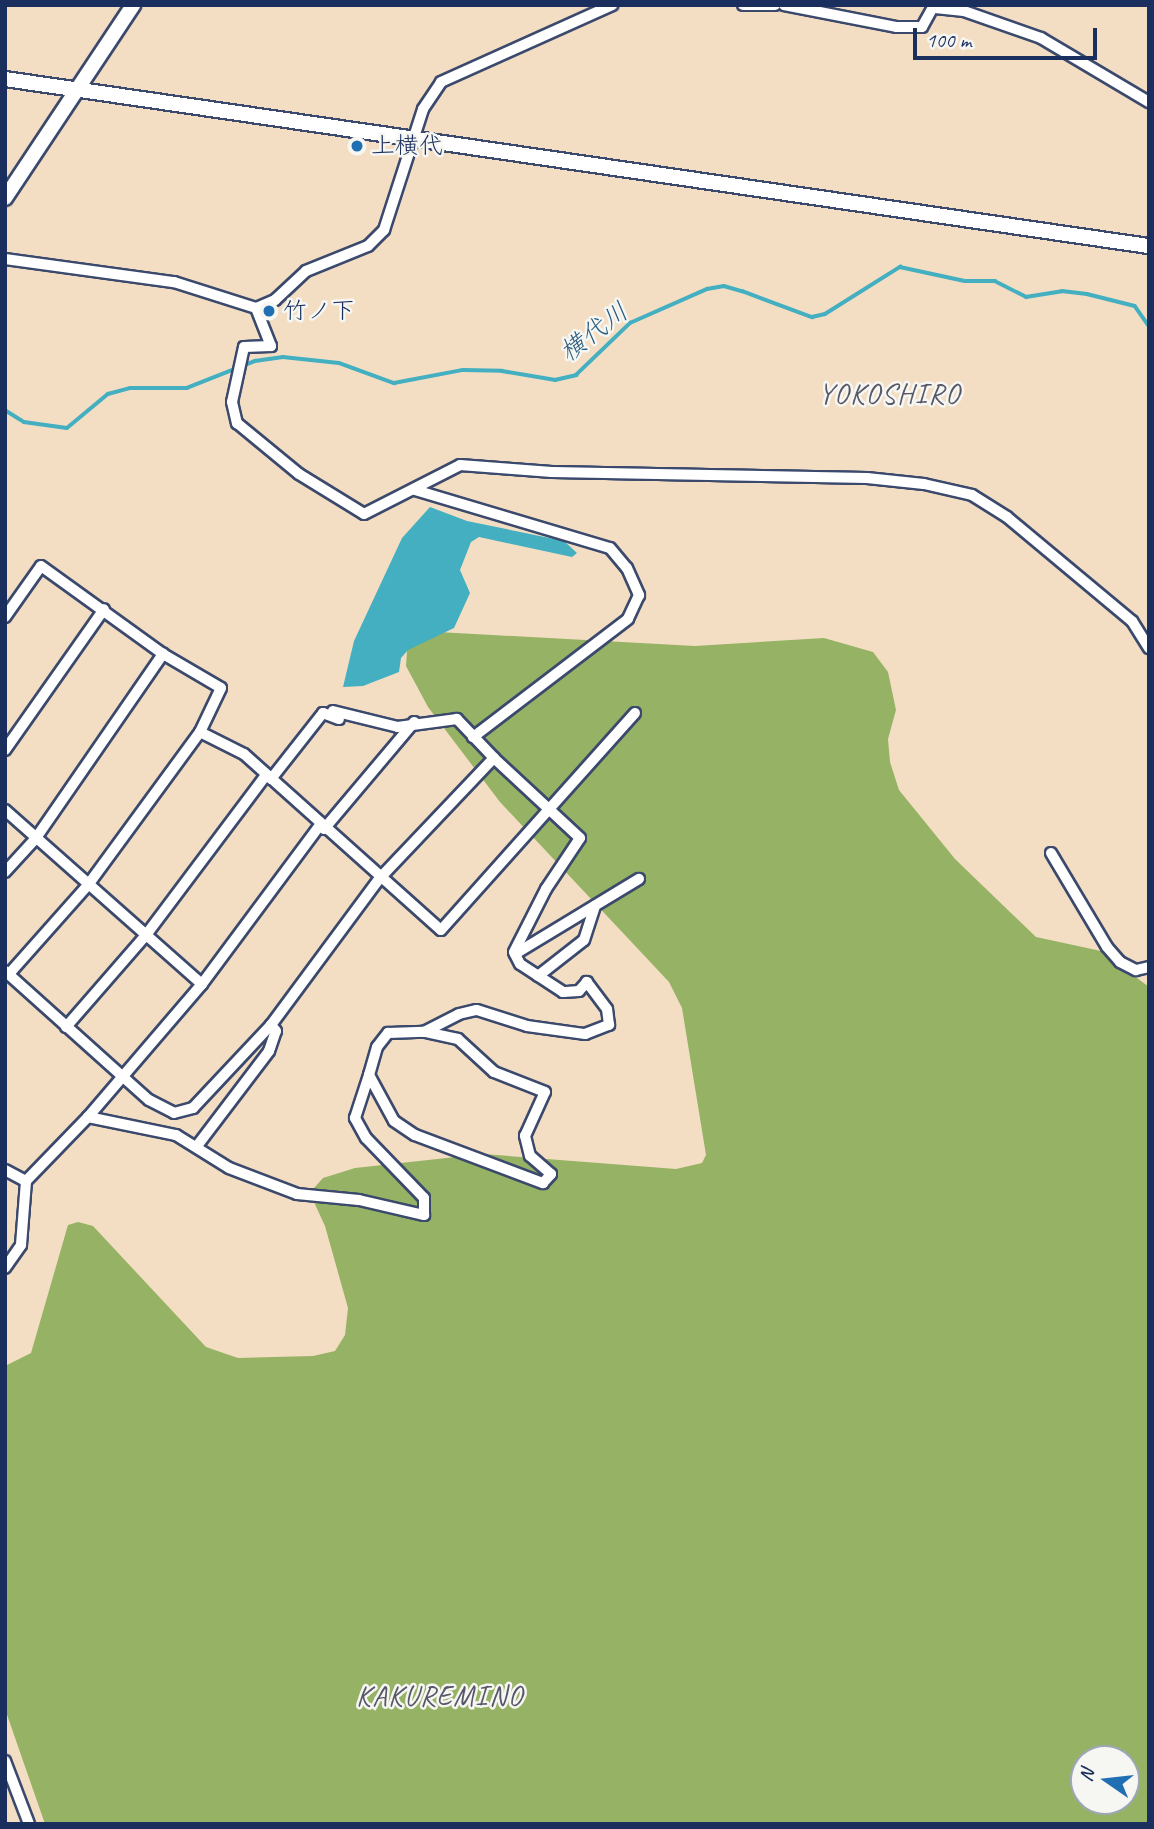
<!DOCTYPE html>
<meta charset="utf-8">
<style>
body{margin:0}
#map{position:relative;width:1154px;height:1829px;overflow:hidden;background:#f3dec3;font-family:Caveat,"Klee One",sans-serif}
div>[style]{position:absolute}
.forest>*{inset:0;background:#96b264}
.water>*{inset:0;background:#43afc1}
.stream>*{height:3.5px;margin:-1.75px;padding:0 1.75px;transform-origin:1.75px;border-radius:1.75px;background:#43afc1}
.roads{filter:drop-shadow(2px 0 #3b496d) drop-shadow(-2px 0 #3b496d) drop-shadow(0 2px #3b496d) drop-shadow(0 -2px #3b496d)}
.street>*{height:10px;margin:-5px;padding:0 5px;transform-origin:5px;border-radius:5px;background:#fff}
.secondary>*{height:14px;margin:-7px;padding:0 7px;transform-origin:7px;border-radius:7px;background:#fff}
.dots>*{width:19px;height:19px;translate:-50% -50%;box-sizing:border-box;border:4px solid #f6f6f2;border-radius:50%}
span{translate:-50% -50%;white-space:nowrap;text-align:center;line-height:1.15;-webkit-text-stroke:5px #f6f6f2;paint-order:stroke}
.poi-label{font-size:24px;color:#1b2f5e}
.left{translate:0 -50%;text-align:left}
.water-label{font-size:26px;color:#295c81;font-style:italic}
.quarter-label{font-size:28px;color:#575767;letter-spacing:2px}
.frame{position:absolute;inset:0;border:7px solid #1b2f5e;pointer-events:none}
.north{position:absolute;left:1070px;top:1745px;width:70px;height:70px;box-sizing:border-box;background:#f6f6f2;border:2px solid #9ea6b7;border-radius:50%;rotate:284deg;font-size:19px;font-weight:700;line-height:28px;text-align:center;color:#1b2f5e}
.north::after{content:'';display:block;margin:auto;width:24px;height:32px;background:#1f6fb2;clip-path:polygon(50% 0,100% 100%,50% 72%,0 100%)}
.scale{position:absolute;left:913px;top:28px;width:184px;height:32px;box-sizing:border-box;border:4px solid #1b2f5e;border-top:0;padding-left:9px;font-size:21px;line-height:24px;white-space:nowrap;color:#1b2f5e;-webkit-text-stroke:5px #f6f6f2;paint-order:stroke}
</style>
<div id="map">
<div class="forest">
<i style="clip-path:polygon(evenodd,420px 631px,695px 646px,824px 638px,873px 652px,888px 672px,896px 710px,888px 739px,890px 762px,899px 790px,955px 859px,1036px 937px,1101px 951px,1149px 987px,1149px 1824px,45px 1824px,5px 1709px,5px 1366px,31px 1353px,68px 1225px,78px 1222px,93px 1226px,206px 1347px,238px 1358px,313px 1356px,335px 1351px,345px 1335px,348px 1308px,325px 1226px,313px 1200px,314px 1188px,323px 1178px,355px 1168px,483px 1154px,676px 1169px,702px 1163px,706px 1155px,682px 1008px,669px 982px,500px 802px,428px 707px,406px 666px,407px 651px,420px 631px,1084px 1759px,1126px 1759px,1126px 1801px,1084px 1801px,1084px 1759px)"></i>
</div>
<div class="water">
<i style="clip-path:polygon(430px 507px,467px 521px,564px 541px,577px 553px,572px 557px,479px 537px,471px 542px,460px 570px,470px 593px,454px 628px,408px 650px,401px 658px,399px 672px,363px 686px,343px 687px,354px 641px,402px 538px)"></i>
</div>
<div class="stream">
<i style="left:5px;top:410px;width:22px;rotate:32deg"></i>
<i style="left:24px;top:422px;width:43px;rotate:7.9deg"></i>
<i style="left:67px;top:428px;width:53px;rotate:-39.7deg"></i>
<i style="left:108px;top:394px;width:23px;rotate:-15deg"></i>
<i style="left:130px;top:388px;width:57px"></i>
<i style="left:187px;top:388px;width:73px;rotate:-21.7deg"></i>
<i style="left:255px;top:361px;width:28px;rotate:-8deg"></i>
<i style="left:283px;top:357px;width:56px;rotate:6.1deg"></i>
<i style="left:339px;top:363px;width:59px;rotate:20deg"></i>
<i style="left:394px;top:383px;width:70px;rotate:-10.7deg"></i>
<i style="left:463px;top:370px;width:39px;rotate:1deg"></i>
<i style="left:502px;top:371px;width:54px;rotate:9.6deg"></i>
<i style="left:555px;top:380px;width:22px;rotate:-13deg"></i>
<i style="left:576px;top:375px;width:75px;rotate:-43.9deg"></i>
<i style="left:630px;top:323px;width:84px;rotate:-23.8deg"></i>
<i style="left:707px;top:289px;width:17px;rotate:-10deg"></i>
<i style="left:724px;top:286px;width:19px;rotate:16deg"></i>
<i style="left:742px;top:291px;width:75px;rotate:20.4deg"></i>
<i style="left:812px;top:317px;width:13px;rotate:-13deg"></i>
<i style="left:825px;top:314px;width:89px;rotate:-32.1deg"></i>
<i style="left:900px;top:267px;width:66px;rotate:12.2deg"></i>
<i style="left:965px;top:281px;width:30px"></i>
<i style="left:995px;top:281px;width:35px;rotate:27deg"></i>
<i style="left:1026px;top:297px;width:36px;rotate:-9deg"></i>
<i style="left:1062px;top:291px;width:25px;rotate:7deg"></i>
<i style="left:1087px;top:294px;width:49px;rotate:14deg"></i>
<i style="left:1135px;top:306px;width:24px;rotate:55deg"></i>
</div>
<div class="roads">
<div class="street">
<i style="left:743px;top:5px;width:32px"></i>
<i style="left:784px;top:5px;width:114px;rotate:11.1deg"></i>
<i style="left:896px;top:27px;width:26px"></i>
<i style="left:922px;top:27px;width:25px;rotate:-61deg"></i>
<i style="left:935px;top:8px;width:29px;rotate:6deg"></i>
<i style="left:964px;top:11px;width:82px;rotate:19.3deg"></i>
<i style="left:1041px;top:38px;width:126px;rotate:30.7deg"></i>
<i style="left:5px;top:259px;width:171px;rotate:7.8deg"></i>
<i style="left:174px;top:282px;width:86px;rotate:17.6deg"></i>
<i style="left:256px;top:308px;width:21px;rotate:-23deg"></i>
<i style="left:275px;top:300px;width:42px;rotate:-43.1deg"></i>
<i style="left:306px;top:271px;width:67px;rotate:-22deg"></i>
<i style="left:368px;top:246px;width:23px;rotate:-45deg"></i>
<i style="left:384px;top:230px;width:127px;rotate:-72.1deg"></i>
<i style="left:423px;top:109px;width:32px;rotate:-56deg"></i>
<i style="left:441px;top:82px;width:188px;rotate:-24.2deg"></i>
<i style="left:256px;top:308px;width:41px;rotate:68.5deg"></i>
<i style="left:271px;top:346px;width:27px;rotate:178deg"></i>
<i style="left:244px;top:347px;width:56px;rotate:102.3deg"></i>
<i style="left:232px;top:402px;width:22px;rotate:77deg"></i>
<i style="left:237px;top:423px;width:80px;rotate:39.4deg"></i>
<i style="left:299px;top:474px;width:76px;rotate:31.6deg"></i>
<i style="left:364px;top:514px;width:108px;rotate:-27deg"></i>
<i style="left:460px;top:465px;width:92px;rotate:4.4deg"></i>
<i style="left:552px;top:472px;width:315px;rotate:1.1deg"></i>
<i style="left:867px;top:478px;width:57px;rotate:6deg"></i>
<i style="left:924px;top:484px;width:49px;rotate:12.9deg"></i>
<i style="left:972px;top:495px;width:41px;rotate:32.2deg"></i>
<i style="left:1007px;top:517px;width:163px;rotate:39.8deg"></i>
<i style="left:1132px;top:621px;width:32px;rotate:58deg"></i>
<i style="left:415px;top:490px;width:203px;rotate:16.6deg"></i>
<i style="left:610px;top:548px;width:26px;rotate:50deg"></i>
<i style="left:627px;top:568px;width:30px;rotate:66deg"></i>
<i style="left:639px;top:595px;width:26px;rotate:115deg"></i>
<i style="left:628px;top:619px;width:195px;rotate:142.7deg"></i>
<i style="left:5px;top:617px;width:62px;rotate:-54.8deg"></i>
<i style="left:41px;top:566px;width:150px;rotate:35.8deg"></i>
<i style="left:163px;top:654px;width:67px;rotate:30.4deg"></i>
<i style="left:221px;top:688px;width:49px;rotate:115.5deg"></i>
<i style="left:200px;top:732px;width:190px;rotate:126.2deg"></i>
<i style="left:88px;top:885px;width:119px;rotate:131.6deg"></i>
<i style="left:200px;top:732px;width:49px;rotate:26.6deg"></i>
<i style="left:244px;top:754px;width:264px;rotate:41.8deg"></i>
<i style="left:441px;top:930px;width:291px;rotate:-48.2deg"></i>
<i style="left:5px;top:750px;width:172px;rotate:-54.9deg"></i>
<i style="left:271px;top:779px;width:84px;rotate:-51.8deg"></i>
<i style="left:323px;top:713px;width:17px;rotate:21deg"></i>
<i style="left:5px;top:810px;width:263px;rotate:41.5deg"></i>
<i style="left:324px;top:829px;width:140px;rotate:-49.9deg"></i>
<i style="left:1051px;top:853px;width:109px;rotate:59.2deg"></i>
<i style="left:1107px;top:947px;width:20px;rotate:49deg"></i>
<i style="left:1120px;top:962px;width:18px;rotate:27deg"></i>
<i style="left:1136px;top:970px;width:13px;rotate:-13deg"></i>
<i style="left:5px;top:872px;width:46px;rotate:-47.6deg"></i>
<i style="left:36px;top:838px;width:224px;rotate:-55.4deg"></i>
<i style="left:515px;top:954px;width:145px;rotate:-31.2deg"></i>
<i style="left:5px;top:971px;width:193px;rotate:41.9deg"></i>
<i style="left:149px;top:1100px;width:28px;rotate:27deg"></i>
<i style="left:174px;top:1113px;width:20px;rotate:-15deg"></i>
<i style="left:193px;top:1108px;width:114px;rotate:-46.8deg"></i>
<i style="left:271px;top:1025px;width:182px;rotate:-53.5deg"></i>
<i style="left:379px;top:879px;width:167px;rotate:-46.5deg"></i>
<i style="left:494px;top:758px;width:54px;rotate:-133.5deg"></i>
<i style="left:457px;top:719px;width:60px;rotate:172.3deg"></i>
<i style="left:398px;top:727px;width:67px;rotate:-166.2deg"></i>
<i style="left:538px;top:976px;width:58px;rotate:-38deg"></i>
<i style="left:584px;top:940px;width:36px;rotate:-72deg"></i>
<i style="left:66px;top:1027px;width:122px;rotate:-49deg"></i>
<i style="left:146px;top:935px;width:200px;rotate:-53.1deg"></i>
<i style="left:369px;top:1075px;width:29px;rotate:-74deg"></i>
<i style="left:377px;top:1047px;width:18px;rotate:-52deg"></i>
<i style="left:388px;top:1033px;width:36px;rotate:-2deg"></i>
<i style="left:424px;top:1032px;width:39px;rotate:-27deg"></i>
<i style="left:459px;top:1014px;width:18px;rotate:-13deg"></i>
<i style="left:477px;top:1010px;width:52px;rotate:17.7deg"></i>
<i style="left:527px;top:1026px;width:59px;rotate:7.9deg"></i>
<i style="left:585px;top:1034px;width:26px;rotate:-21deg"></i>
<i style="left:609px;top:1025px;width:16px;rotate:-97deg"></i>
<i style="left:607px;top:1009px;width:34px;rotate:-127deg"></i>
<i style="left:587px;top:982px;width:12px;rotate:132deg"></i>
<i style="left:579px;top:991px;width:16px;rotate:176deg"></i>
<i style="left:563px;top:992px;width:51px;rotate:-146.9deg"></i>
<i style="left:520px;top:964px;width:13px;rotate:-117deg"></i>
<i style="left:514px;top:952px;width:71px;rotate:-63.1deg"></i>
<i style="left:546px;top:889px;width:61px;rotate:-56.3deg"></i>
<i style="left:580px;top:838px;width:117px;rotate:-137.1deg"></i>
<i style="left:88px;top:1117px;width:175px;rotate:-49.4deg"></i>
<i style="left:202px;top:984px;width:198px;rotate:-53.4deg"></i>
<i style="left:197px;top:1146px;width:119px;rotate:-52.8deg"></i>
<i style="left:269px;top:1051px;width:21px;rotate:-71deg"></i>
<i style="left:276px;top:1031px;width:8px;rotate:-130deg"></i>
<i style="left:5px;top:1170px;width:24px;rotate:28deg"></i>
<i style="left:26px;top:1181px;width:89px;rotate:-45.9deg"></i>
<i style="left:88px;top:1117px;width:90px;rotate:11.6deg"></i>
<i style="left:176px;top:1135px;width:62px;rotate:31.9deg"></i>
<i style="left:229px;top:1168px;width:73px;rotate:20.9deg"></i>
<i style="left:297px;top:1194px;width:62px;rotate:5.5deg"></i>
<i style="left:359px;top:1200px;width:67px;rotate:13deg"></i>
<i style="left:424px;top:1215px;width:17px;rotate:-90deg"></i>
<i style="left:424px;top:1198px;width:83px;rotate:-134deg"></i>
<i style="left:366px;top:1138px;width:23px;rotate:-119deg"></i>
<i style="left:355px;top:1118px;width:45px;rotate:-72deg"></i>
<i style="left:369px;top:1075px;width:52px;rotate:61.5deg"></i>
<i style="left:394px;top:1121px;width:25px;rotate:34deg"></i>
<i style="left:415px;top:1135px;width:137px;rotate:20.6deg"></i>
<i style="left:543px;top:1183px;width:12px;rotate:-48deg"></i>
<i style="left:551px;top:1174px;width:28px;rotate:-139deg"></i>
<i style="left:530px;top:1156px;width:21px;rotate:-104deg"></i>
<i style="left:525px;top:1136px;width:48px;rotate:-65.6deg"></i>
<i style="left:545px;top:1092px;width:55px;rotate:-158.6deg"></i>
<i style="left:494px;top:1072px;width:49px;rotate:-137.5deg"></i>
<i style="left:458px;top:1039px;width:35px;rotate:-168deg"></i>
<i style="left:5px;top:1268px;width:28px;rotate:-55deg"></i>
<i style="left:21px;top:1245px;width:64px;rotate:-85.5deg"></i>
<i style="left:5px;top:1761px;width:67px;rotate:69.1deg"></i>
</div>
<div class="secondary">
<i style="left:5px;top:79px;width:1156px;rotate:8.31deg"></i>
<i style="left:5px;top:198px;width:232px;rotate:-56.4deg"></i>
</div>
</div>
<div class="dots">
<i style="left:357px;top:146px;background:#1f6fb2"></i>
<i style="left:269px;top:311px;background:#1f6fb2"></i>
</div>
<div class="poi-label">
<span class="left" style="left:371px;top:146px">上横代</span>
<span class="left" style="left:283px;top:311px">竹ノ下</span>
</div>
<div class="water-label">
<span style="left:594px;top:332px;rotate:-37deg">横代川</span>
</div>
<div class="quarter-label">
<span style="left:890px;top:394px">YOKOSHIRO</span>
<span style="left:440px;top:1696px">KAKUREMINO</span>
</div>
<div class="frame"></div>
<div class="north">N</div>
<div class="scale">100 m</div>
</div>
